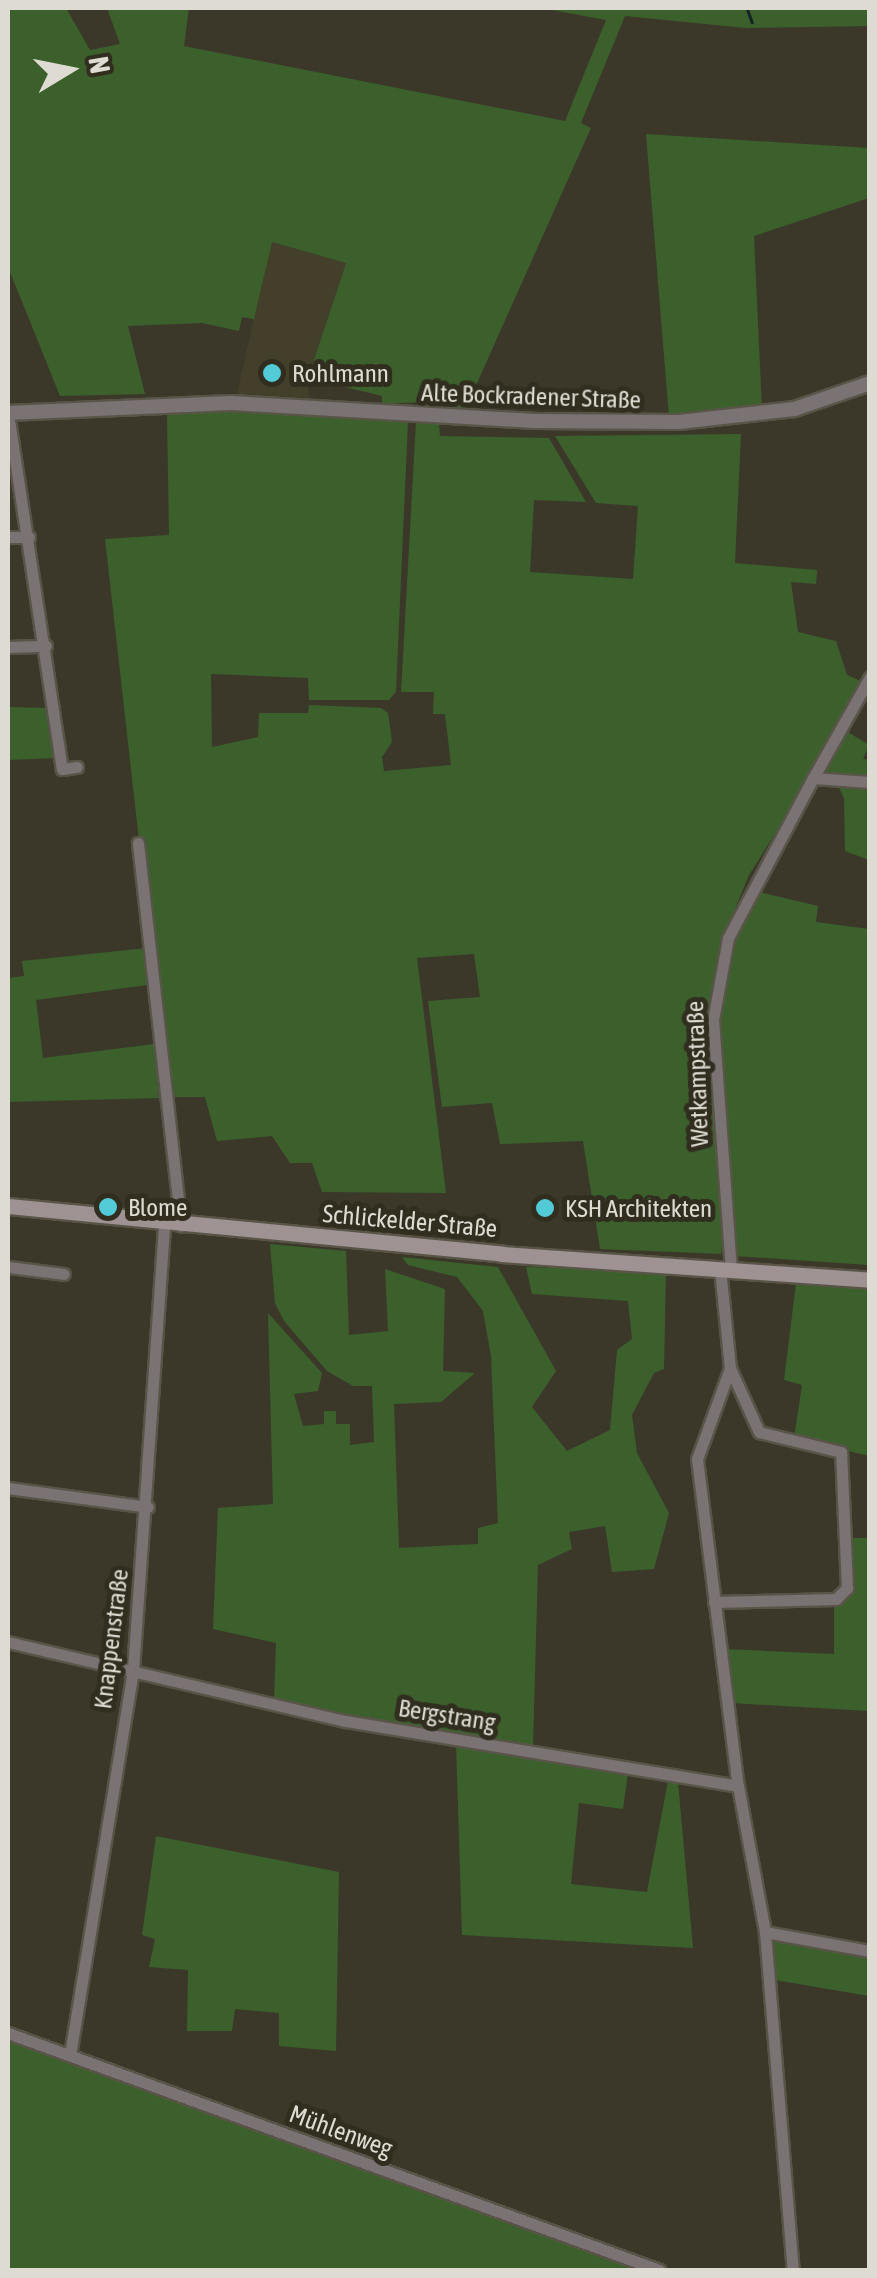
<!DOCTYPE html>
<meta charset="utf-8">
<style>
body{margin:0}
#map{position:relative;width:877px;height:2278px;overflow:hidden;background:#3b382a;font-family:"Asap Condensed",sans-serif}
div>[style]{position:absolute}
.built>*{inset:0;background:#433f2a}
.green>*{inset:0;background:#3b602c}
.stream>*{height:2.5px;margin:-1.25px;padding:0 1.25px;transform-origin:1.25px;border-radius:1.25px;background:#132326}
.roads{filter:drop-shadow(2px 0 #585548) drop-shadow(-2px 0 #585548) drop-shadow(0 2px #585548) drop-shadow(0 -2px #585548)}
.minor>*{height:11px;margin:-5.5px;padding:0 5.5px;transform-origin:5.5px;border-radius:5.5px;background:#7a7273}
.tertiary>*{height:14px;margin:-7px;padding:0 7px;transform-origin:7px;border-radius:7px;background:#7a7273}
.secondary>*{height:15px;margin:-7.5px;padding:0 7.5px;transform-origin:7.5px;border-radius:7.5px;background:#9f9293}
.dots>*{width:28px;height:28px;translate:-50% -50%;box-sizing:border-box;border:5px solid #312e20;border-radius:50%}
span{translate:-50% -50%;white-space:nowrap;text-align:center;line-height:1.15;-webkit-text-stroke:10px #312e20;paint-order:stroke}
.poi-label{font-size:25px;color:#dddbd2}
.left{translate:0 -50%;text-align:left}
.street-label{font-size:25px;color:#dddbd2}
.frame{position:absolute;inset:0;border:10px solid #dddbd2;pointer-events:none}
.north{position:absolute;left:20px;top:20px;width:100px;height:100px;-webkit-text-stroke:8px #312e20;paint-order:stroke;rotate:80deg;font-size:28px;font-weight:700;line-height:40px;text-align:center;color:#dddbd2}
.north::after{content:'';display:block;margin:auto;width:35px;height:45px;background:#dddbd2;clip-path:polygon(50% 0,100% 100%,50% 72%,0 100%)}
</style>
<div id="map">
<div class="built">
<i style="clip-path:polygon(271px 242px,346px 263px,308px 378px,309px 398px,237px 394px)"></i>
</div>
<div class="green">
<i style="clip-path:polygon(8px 8px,66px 8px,90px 50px,120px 44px,107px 8px,189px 8px,184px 46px,565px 121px,606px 20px,541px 8px,869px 8px,870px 26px,746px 28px,625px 16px,581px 123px,591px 128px,465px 410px,442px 401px,382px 404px,382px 396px,308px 378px,346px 263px,272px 242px,254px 319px,242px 317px,239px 331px,202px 323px,128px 326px,145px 394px,60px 396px,8px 267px)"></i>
<i style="clip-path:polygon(646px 134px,869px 148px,869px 198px,754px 236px,762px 410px,669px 417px)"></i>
<i style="clip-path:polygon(239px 408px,408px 421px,396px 692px,389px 700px,309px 700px,308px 678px,211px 674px,212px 747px,258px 737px,259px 713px,308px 713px,309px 705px,381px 708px,388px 713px,392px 742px,382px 757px,384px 771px,451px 765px,445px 714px,433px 714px,434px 692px,401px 692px,416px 421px,439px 422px,440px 436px,549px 438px,586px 502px,534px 500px,530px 572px,633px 579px,638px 506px,596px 503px,555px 436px,741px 434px,735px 563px,817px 570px,816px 584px,791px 582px,798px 632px,836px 641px,847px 675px,863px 682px,838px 726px,869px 745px,863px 759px,869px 760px,870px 779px,815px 770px,749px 875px,723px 938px,711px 1023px,725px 1222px,721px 1254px,600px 1249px,583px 1141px,500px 1144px,492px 1103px,442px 1107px,428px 1001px,480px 997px,474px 954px,417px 958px,446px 1193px,322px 1192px,312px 1163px,290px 1163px,272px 1136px,217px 1141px,205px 1097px,168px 1097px,105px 539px,169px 535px,167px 414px)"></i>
<i style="clip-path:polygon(8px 707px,49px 708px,55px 758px,8px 760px)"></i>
<i style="clip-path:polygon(837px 784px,869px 786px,869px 860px,845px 851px,844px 798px)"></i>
<i style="clip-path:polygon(755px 891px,818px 906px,816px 922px,869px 929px,869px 1265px,734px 1256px,716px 1021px,731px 940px)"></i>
<i style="clip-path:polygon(147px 948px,147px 985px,36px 1000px,43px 1058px,154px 1044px,159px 1098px,8px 1102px,8px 978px,24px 976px,22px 961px)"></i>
<i style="clip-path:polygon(270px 1244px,346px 1251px,349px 1335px,388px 1331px,385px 1269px,445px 1289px,443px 1371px,475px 1373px,441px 1402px,394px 1404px,399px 1548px,478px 1544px,478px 1528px,498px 1523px,491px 1356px,483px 1311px,457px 1277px,408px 1265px,402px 1257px,498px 1267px,556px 1371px,532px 1407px,567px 1451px,610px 1430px,617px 1350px,632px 1339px,628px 1301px,532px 1294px,526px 1267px,666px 1271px,664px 1369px,654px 1373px,632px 1415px,637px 1453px,669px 1513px,654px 1569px,612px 1572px,605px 1526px,569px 1532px,572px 1549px,538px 1565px,533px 1746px,346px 1718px,274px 1699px,276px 1643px,213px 1629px,218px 1508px,273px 1504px,268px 1313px,322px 1373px,318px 1391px,294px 1394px,303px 1426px,324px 1424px,324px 1411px,336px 1411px,336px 1424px,350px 1424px,350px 1445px,374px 1442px,372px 1386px,353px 1386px,327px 1371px,284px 1321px,275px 1303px)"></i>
<i style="clip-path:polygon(796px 1283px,869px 1287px,869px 1456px,794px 1438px,802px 1385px,784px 1380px)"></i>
<i style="clip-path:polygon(852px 1538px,869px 1538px,869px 1711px,731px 1703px,724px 1649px,834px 1654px,834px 1603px,852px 1590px)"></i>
<i style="clip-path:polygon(456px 1743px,628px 1773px,623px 1809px,579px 1803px,571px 1884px,647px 1892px,668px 1781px,678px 1782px,693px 1948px,462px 1935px)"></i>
<i style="clip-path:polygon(156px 1836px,339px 1872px,336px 2051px,279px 2046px,279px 2013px,235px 2009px,232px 2031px,187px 2031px,188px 1970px,149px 1967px,155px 1939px,142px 1935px)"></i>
<i style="clip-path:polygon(773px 1937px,869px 1958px,869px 1996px,775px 1980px)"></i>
<i style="clip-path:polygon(8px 2037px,644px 2270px,8px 2270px)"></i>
</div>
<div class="stream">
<i style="left:747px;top:8px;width:15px;rotate:70deg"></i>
</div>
<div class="roads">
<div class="minor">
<i style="left:8px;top:413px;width:360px;rotate:81.4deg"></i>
<i style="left:62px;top:769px;width:15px;rotate:-8deg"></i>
<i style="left:8px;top:537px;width:21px"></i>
<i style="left:8px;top:647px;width:38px;rotate:-2deg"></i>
<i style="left:813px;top:778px;width:116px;rotate:-60.6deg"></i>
<i style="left:138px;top:843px;width:385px;rotate:83.6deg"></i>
<i style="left:8px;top:1267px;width:56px;rotate:7.1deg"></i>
<i style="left:720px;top:1268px;width:100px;rotate:84.3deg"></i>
<i style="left:730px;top:1368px;width:97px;rotate:109.9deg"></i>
<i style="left:697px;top:1459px;width:330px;rotate:82.9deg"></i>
<i style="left:738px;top:1786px;width:148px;rotate:79.5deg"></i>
<i style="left:765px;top:1932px;width:107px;rotate:10.3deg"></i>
<i style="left:731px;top:1270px;width:251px;rotate:-94.1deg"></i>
<i style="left:713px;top:1020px;width:83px;rotate:-79.6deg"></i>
<i style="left:728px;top:938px;width:181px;rotate:-62deg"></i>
<i style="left:813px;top:778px;width:57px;rotate:4deg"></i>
<i style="left:8px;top:1488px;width:141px;rotate:7.7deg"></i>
<i style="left:714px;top:1602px;width:122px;rotate:-1.4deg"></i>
<i style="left:836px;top:1599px;width:16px;rotate:-45deg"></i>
<i style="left:847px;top:1588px;width:136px;rotate:-92.5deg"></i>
<i style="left:841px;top:1452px;width:84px;rotate:-166.3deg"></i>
<i style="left:759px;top:1432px;width:70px;rotate:-114.4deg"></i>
<i style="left:8px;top:1642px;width:347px;rotate:13.2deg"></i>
<i style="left:346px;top:1721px;width:397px;rotate:9.4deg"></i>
<i style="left:765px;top:1932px;width:339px;rotate:85.3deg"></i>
<i style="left:8px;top:2033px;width:693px;rotate:20deg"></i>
<i style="left:70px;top:2055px;width:390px;rotate:-80.7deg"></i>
<i style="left:133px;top:1670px;width:447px;rotate:-86deg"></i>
</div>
<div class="tertiary">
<i style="left:8px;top:413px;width:223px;rotate:-2.6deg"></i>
<i style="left:231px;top:403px;width:304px;rotate:3.4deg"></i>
<i style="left:534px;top:421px;width:145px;rotate:0.4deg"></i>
<i style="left:679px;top:422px;width:116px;rotate:-6.4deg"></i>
<i style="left:794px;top:409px;width:80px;rotate:-18.9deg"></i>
</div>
<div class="secondary">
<i style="left:8px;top:1206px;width:496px;rotate:5.5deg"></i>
<i style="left:502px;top:1254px;width:369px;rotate:4deg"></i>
</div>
</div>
<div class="dots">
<i style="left:272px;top:373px;background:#52cbd7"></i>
<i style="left:108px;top:1207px;background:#52cbd7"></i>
<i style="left:545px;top:1208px;background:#52cbd7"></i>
</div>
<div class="poi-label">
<span class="left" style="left:292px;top:373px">Rohlmann</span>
<span class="left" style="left:128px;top:1207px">Blome</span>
<span class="left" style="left:565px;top:1208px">KSH Architekten</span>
</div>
<div class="street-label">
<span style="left:531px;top:396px;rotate:2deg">Alte Bockradener Straße</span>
<span style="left:697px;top:1074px;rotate:-92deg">Wetkampstraße</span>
<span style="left:410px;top:1221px;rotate:5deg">Schlickelder Straße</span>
<span style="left:111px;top:1639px;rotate:-83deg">Knappenstraße</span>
<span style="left:447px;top:1715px;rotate:9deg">Bergstrang</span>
<span style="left:341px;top:2131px;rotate:20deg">Mühlenweg</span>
</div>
<div class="frame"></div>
<div class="north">N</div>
</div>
